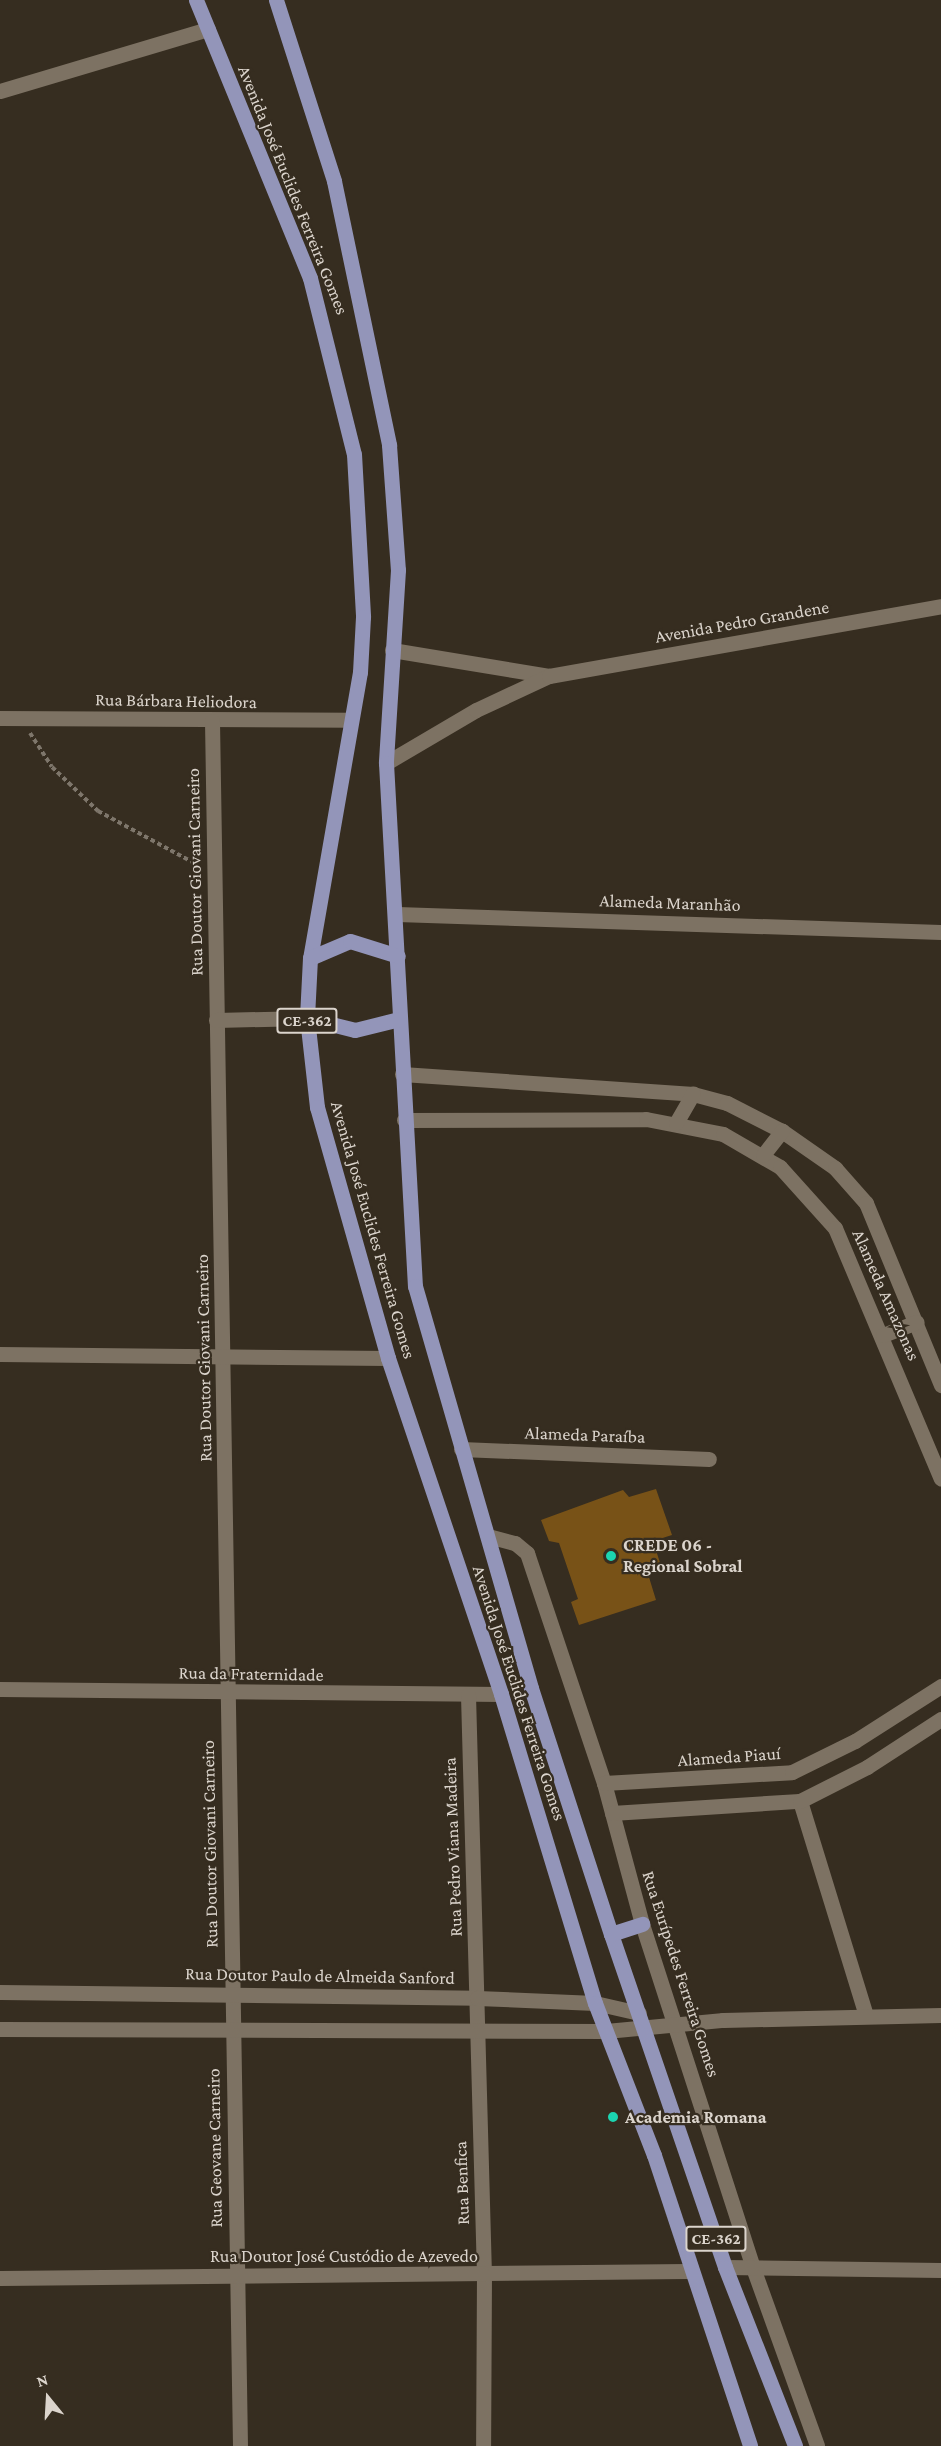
<!DOCTYPE html>
<meta charset="utf-8">
<style>
body{margin:0}
#map{position:relative;width:941px;height:2446px;overflow:hidden;background:#362d20;font-family:"Crimson Pro",serif}
div>[style]{position:absolute}
.building>*{inset:0;background:#785217}
.path>*{height:4px;margin-top:-2px;transform-origin:0;background:repeating-linear-gradient(90deg,#7e766b 0 4.5px,transparent 0 7.5px)}
.minor>*{height:15px;margin:-7.5px;padding:0 7.5px;transform-origin:7.5px;border-radius:7.5px;background:#7d7263}
.major>*{height:15px;margin:-7.5px;padding:0 7.5px;transform-origin:7.5px;border-radius:7.5px;background:#9395b9}
.dots>*{width:16px;height:16px;translate:-50% -50%;box-sizing:border-box;border:3px solid #362d20;border-radius:50%}
span{translate:-50% -50%;white-space:nowrap;text-align:center;line-height:1.15;-webkit-text-stroke:4.5px #362d20;paint-order:stroke}
.shield-label span{padding:2px 4px;background:#362d20;border:2px solid;border-radius:4px;-webkit-text-stroke-width:0}
.shield-label{font-size:16px;color:#dbd4cc;font-weight:700}
.street-label{font-size:18px;color:#dbd4cc}
.poi-label{font-size:18px;color:#dbd4cc;font-weight:700}
.left{translate:0 -50%;text-align:left}
.north{position:absolute;left:18px;top:2368px;width:60px;height:60px;-webkit-text-stroke:4px #362d20;paint-order:stroke;rotate:342deg;font-size:16px;font-weight:700;line-height:24px;text-align:center;color:#dbd4cc}
.north::after{content:'';display:block;margin:auto;width:21px;height:27px;background:#dbd4cc;clip-path:polygon(50% 0,100% 100%,50% 72%,0 100%)}
</style>
<div id="map">
<div class="building">
<i style="clip-path:polygon(656px 1489px,672px 1535px,653px 1541px,662px 1569px,648px 1574px,656px 1600px,579px 1625px,571px 1602px,578px 1599px,559px 1543px,549px 1541px,541px 1520px,623px 1490px,629px 1497px)"></i>
</div>
<div class="path">
<i style="left:30px;top:733px;width:40px;rotate:57.1deg"></i>
<i style="left:52px;top:767px;width:64px;rotate:43.7deg"></i>
<i style="left:98px;top:811px;width:114px;rotate:28.4deg"></i>
</div>
<div class="minor">
<i style="left:0;top:91px;width:217px;rotate:-16.6deg"></i>
<i style="left:392px;top:650px;width:159px;rotate:9.4deg"></i>
<i style="left:0;top:718px;width:351px;rotate:0.3deg"></i>
<i style="left:212px;top:721px;width:1725px;rotate:89.07deg"></i>
<i style="left:386px;top:763px;width:104px;rotate:-30.5deg"></i>
<i style="left:476px;top:710px;width:81px;rotate:-25deg"></i>
<i style="left:549px;top:676px;width:398px;rotate:-10.1deg"></i>
<i style="left:397px;top:914px;width:544px;rotate:1.9deg"></i>
<i style="left:216px;top:1020px;width:91px;rotate:-1.3deg"></i>
<i style="left:402px;top:1074px;width:292px;rotate:3.9deg"></i>
<i style="left:693px;top:1094px;width:35px;rotate:15deg"></i>
<i style="left:727px;top:1103px;width:62px;rotate:27deg"></i>
<i style="left:782px;top:1131px;width:65px;rotate:34.9deg"></i>
<i style="left:835px;top:1168px;width:47px;rotate:48.5deg"></i>
<i style="left:866px;top:1203px;width:197px;rotate:67.6deg"></i>
<i style="left:404px;top:1120px;width:242px;rotate:-0.2deg"></i>
<i style="left:646px;top:1119px;width:78px;rotate:11deg"></i>
<i style="left:723px;top:1134px;width:66px;rotate:30.1deg"></i>
<i style="left:780px;top:1167px;width:82px;rotate:48deg"></i>
<i style="left:835px;top:1228px;width:272px;rotate:67.1deg"></i>
<i style="left:676px;top:1123px;width:34px;rotate:-60deg"></i>
<i style="left:763px;top:1155px;width:31px;rotate:-52deg"></i>
<i style="left:883px;top:1335px;width:36px;rotate:-21deg"></i>
<i style="left:0;top:1354px;width:388px;rotate:0.6deg"></i>
<i style="left:461px;top:1449px;width:248px;rotate:2.3deg"></i>
<i style="left:488px;top:1536px;width:28px;rotate:15deg"></i>
<i style="left:515px;top:1543px;width:16px;rotate:40deg"></i>
<i style="left:527px;top:1553px;width:243px;rotate:71.5deg"></i>
<i style="left:604px;top:1783px;width:146px;rotate:74.9deg"></i>
<i style="left:642px;top:1924px;width:358px;rotate:72.1deg"></i>
<i style="left:752px;top:2265px;width:192px;rotate:70.2deg"></i>
<i style="left:0;top:1689px;width:501px;rotate:0.57deg"></i>
<i style="left:468px;top:1695px;width:579px;rotate:88.42deg"></i>
<i style="left:484px;top:2274px;width:172px;rotate:90.3deg"></i>
<i style="left:604px;top:1783px;width:188px;rotate:-3.3deg"></i>
<i style="left:792px;top:1772px;width:70px;rotate:-26.2deg"></i>
<i style="left:855px;top:1741px;width:102px;rotate:-32.6deg"></i>
<i style="left:800px;top:1801px;width:225px;rotate:72.9deg"></i>
<i style="left:612px;top:1813px;width:188px;rotate:-3.7deg"></i>
<i style="left:800px;top:1801px;width:75px;rotate:-26.9deg"></i>
<i style="left:867px;top:1767px;width:88px;rotate:-33deg"></i>
<i style="left:0;top:1992px;width:477px;rotate:0.7deg"></i>
<i style="left:477px;top:1998px;width:118px;rotate:2.4deg"></i>
<i style="left:595px;top:2003px;width:45px;rotate:12.8deg"></i>
<i style="left:0;top:2029px;width:606px;rotate:0.19deg"></i>
<i style="left:606px;top:2031px;width:118px;rotate:-5.4deg"></i>
<i style="left:723px;top:2020px;width:218px;rotate:-1.3deg"></i>
<i style="left:725px;top:2267px;width:216px;rotate:0.8deg"></i>
<i style="left:0;top:2278px;width:688px;rotate:-0.58deg"></i>
</div>
<div class="major">
<i style="left:196px;top:0;width:300px;rotate:67.7deg"></i>
<i style="left:310px;top:278px;width:181px;rotate:76deg"></i>
<i style="left:354px;top:454px;width:163px;rotate:86.8deg"></i>
<i style="left:363px;top:617px;width:55px;rotate:93.1deg"></i>
<i style="left:360px;top:672px;width:290px;rotate:99.9deg"></i>
<i style="left:310px;top:958px;width:60px;rotate:92.9deg"></i>
<i style="left:307px;top:1018px;width:90px;rotate:83.6deg"></i>
<i style="left:317px;top:1107px;width:261px;rotate:74.2deg"></i>
<i style="left:388px;top:1358px;width:354px;rotate:71.4deg"></i>
<i style="left:501px;top:1694px;width:323px;rotate:73.1deg"></i>
<i style="left:595px;top:2003px;width:163px;rotate:68.8deg"></i>
<i style="left:654px;top:2155px;width:306px;rotate:71.7deg"></i>
<i style="left:276px;top:0;width:190px;rotate:72.2deg"></i>
<i style="left:334px;top:181px;width:270px;rotate:78.2deg"></i>
<i style="left:389px;top:445px;width:125px;rotate:85.9deg"></i>
<i style="left:398px;top:570px;width:193px;rotate:93.6deg"></i>
<i style="left:386px;top:763px;width:524px;rotate:86.83deg"></i>
<i style="left:415px;top:1286px;width:418px;rotate:73.9deg"></i>
<i style="left:531px;top:1688px;width:259px;rotate:72deg"></i>
<i style="left:611px;top:1934px;width:352px;rotate:71.1deg"></i>
<i style="left:725px;top:2267px;width:192px;rotate:68.6deg"></i>
<i style="left:310px;top:958px;width:43px;rotate:-23deg"></i>
<i style="left:350px;top:941px;width:50px;rotate:17.4deg"></i>
<i style="left:307px;top:1018px;width:49px;rotate:14deg"></i>
<i style="left:355px;top:1030px;width:45px;rotate:-14deg"></i>
<i style="left:611px;top:1934px;width:33px;rotate:-18deg"></i>
</div>
<div class="dots">
<i style="left:611px;top:1556px;background:#1cd5b1"></i>
<i style="left:613px;top:2117px;background:#1cd5b1"></i>
</div>
<div class="shield-label">
<span style="left:307px;top:1021px">CE-362</span>
<span style="left:716px;top:2239px">CE-362</span>
</div>
<div class="street-label">
<span style="left:293px;top:190px;rotate:68deg">Avenida José Euclides Ferreira Gomes</span>
<span style="left:742px;top:622px;rotate:-10deg">Avenida Pedro Grandene</span>
<span style="left:176px;top:701px;rotate:1deg">Rua Bárbara Heliodora</span>
<span style="left:195px;top:872px;rotate:-91deg">Rua Doutor Giovani Carneiro</span>
<span style="left:670px;top:903px;rotate:2deg">Alameda Maranhão</span>
<span style="left:373px;top:1230px;rotate:74deg">Avenida José Euclides Ferreira Gomes</span>
<span style="left:886px;top:1295px;rotate:66deg">Alameda Amazonas</span>
<span style="left:204px;top:1358px;rotate:-91deg">Rua Doutor Giovani Carneiro</span>
<span style="left:585px;top:1435px;rotate:2deg">Alameda Paraíba</span>
<span style="left:251px;top:1674px;rotate:1deg">Rua da Fraternidade</span>
<span style="left:519px;top:1693px;rotate:72deg">Avenida José Euclides Ferreira Gomes</span>
<span style="left:729px;top:1757px;rotate:-4deg">Alameda Piauí</span>
<span style="left:210px;top:1844px;rotate:-91deg">Rua Doutor Giovani Carneiro</span>
<span style="left:453px;top:1847px;rotate:-92deg">Rua Pedro Viana Madeira</span>
<span style="left:681px;top:1974px;rotate:72deg">Rua Eurípedes Ferreira Gomes</span>
<span style="left:320px;top:1976px;rotate:1deg">Rua Doutor Paulo de Almeida Sanford</span>
<span style="left:215px;top:2148px;rotate:-91deg">Rua Geovane Carneiro</span>
<span style="left:462px;top:2183px;rotate:-92deg">Rua Benfica</span>
<span style="left:344px;top:2256px">Rua Doutor José Custódio de Azevedo</span>
</div>
<div class="poi-label">
<span class="left" style="left:623px;top:1556px">CREDE 06 -<br>Regional Sobral</span>
<span class="left" style="left:625px;top:2117px">Academia Romana</span>
</div>
<div class="north">N</div>
</div>
